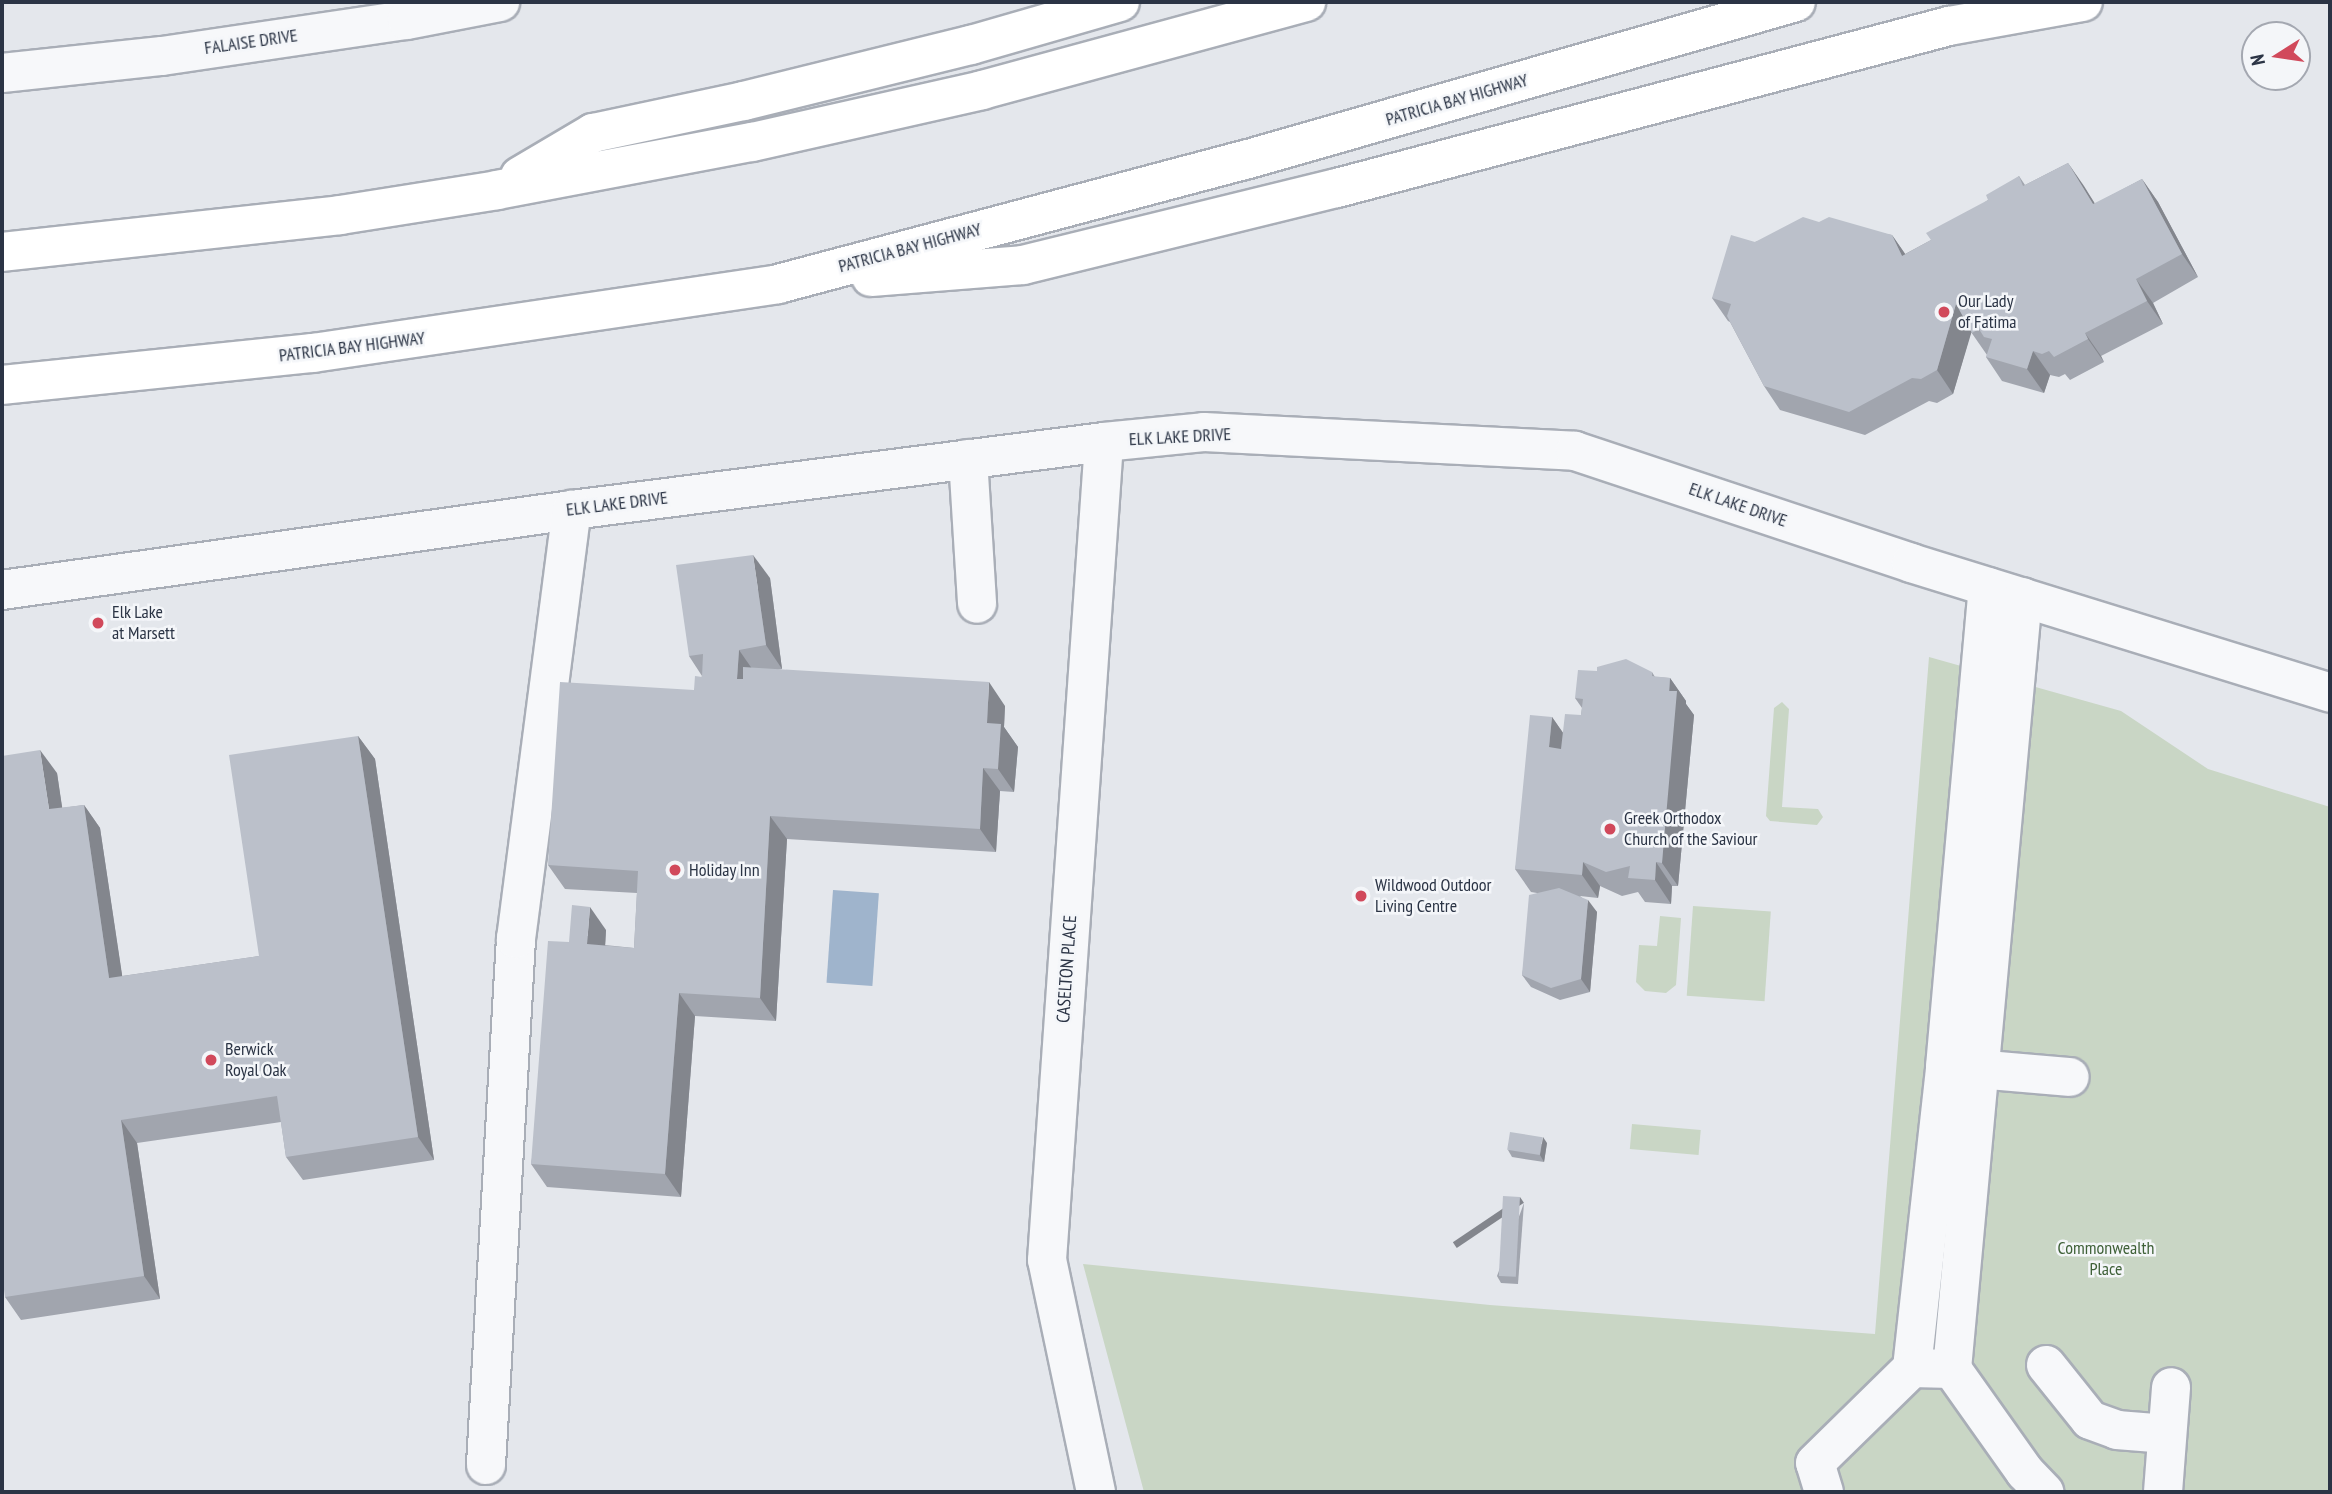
<!DOCTYPE html>
<style>
body{margin:0}
#map{position:relative;width:2332px;height:1494px;overflow:hidden;background:#e4e7ec;font-family:"PT Sans Narrow",sans-serif}
div>[style]{position:absolute}
.green>*{inset:0;background:#c9d6c5;transform-origin:0 0}
.water>*{inset:0;background:#9fb4cc;transform-origin:0 0}
.roads{filter:drop-shadow(2px 0 #a9aeb7) drop-shadow(-2px 0 #a9aeb7) drop-shadow(0 2px #a9aeb7) drop-shadow(0 -2px #a9aeb7)}
.minor>*{height:38px;margin:-19px;padding:0 19px;transform-origin:19px;border-radius:19px;background:#f7f8fa}
.highway>*{height:38px;margin:-19px;padding:0 19px;transform-origin:19px;border-radius:19px;background:#fff}
.wall>*{inset:0;background:#a1a5ae}
.shaded-wall>*{inset:0;background:#83868d;transform-origin:0 0}
.building>*{inset:0;background:#bbc0ca;transform-origin:0 0}
.dots>*{width:19px;height:19px;translate:-50% -50%;box-sizing:border-box;border:4px solid #f4f6f9;border-radius:50%}
span{translate:-50% -50%;white-space:nowrap;text-align:center;line-height:1.15;-webkit-text-stroke:5px #f4f6f9;paint-order:stroke}
.street-label{font-size:18px;color:#2b3445}
.poi-label{font-size:18px;color:#2b3445}
.left{translate:0 -50%;text-align:left}
.park-label{font-size:18px;color:#3f6138}
.frame{position:absolute;inset:0;border:4px solid #2b3445;pointer-events:none}
.north{position:absolute;left:2241px;top:21px;width:70px;height:70px;box-sizing:border-box;background:#f4f6f9;border:2px solid #a4a8b1;border-radius:50%;rotate:258deg;font-size:19px;font-weight:700;line-height:28px;text-align:center;color:#2b3445}
.north::after{content:'';display:block;margin:auto;width:24px;height:32px;background:#d1495b;clip-path:polygon(50% 0,100% 100%,50% 72%,0 100%)}
</style>
<div id="map">
<div class="green">
<i style="clip-path:polygon(1929px 657px,2121px 711px,2208px 769px,2330px 807px,2330px 1492px,1144px 1492px,1083px 1264px,1490px 1305px,1875px 1334px)"></i>
<i style="clip-path:polygon(1782px 702px,1789px 709px,1782px 807px,1818px 809px,1823px 817px,1817px 825px,1770px 821px,1766px 816px,1774px 708px)"></i>
<i style="left:1693px;top:906px;width:78px;height:90px;rotate:4deg"></i>
<i style="clip-path:polygon(1660px 916px,1681px 918px,1676px 985px,1666px 993px,1645px 991px,1636px 982px,1639px 945px,1657px 946px)"></i>
<i style="left:1632px;top:1124px;width:69px;height:25px;rotate:5deg"></i>
</div>
<div class="water">
<i style="left:833px;top:890px;width:46px;height:93px;rotate:4deg"></i>
</div>
<div class="roads">
<div class="minor">
<i style="left:2px;top:73px;width:161px;rotate:-6.1deg"></i>
<i style="left:162px;top:56px;width:248px;rotate:-8.4deg"></i>
<i style="left:407px;top:20px;width:95px;rotate:-11deg"></i>
<i style="left:968px;top:459px;width:145px;rotate:86.4deg"></i>
<i style="left:2px;top:590px;width:576px;rotate:-7.99deg"></i>
<i style="left:572px;top:510px;width:536px;rotate:-7.28deg"></i>
<i style="left:1104px;top:442px;width:100px;rotate:-5.7deg"></i>
<i style="left:1204px;top:432px;width:371px;rotate:2.9deg"></i>
<i style="left:1575px;top:451px;width:354px;rotate:18.4deg"></i>
<i style="left:1911px;top:563px;width:439px;rotate:17.2deg"></i>
<i style="left:1953px;top:1067px;width:117px;rotate:4.9deg"></i>
<i style="left:2046px;top:1365px;width:70px;rotate:51.3deg"></i>
<i style="left:2090px;top:1420px;width:29px;rotate:20deg"></i>
<i style="left:2117px;top:1430px;width:50px;rotate:4.6deg"></i>
<i style="left:1912px;top:1368px;width:303px;rotate:-83.7deg"></i>
<i style="left:1945px;top:1067px;width:482px;rotate:-84.9deg"></i>
<i style="left:1952px;top:1369px;width:775px;rotate:-84.75deg"></i>
<i style="left:486px;top:1465px;width:527px;rotate:-86.74deg"></i>
<i style="left:516px;top:939px;width:433px;rotate:-82.6deg"></i>
<i style="left:1096px;top:1492px;width:237px;rotate:-101.9deg"></i>
<i style="left:1047px;top:1260px;width:820px;rotate:-86.01deg"></i>
<i style="left:1824px;top:1492px;width:30px;rotate:-107deg"></i>
<i style="left:1815px;top:1463px;width:136px;rotate:-44.4deg"></i>
<i style="left:1912px;top:1368px;width:40px;rotate:1.4deg"></i>
<i style="left:1952px;top:1369px;width:126px;rotate:54.7deg"></i>
<i style="left:2025px;top:1472px;width:28px;rotate:46deg"></i>
<i style="left:2163px;top:1492px;width:105px;rotate:-85.6deg"></i>
</div>
<div class="highway">
<i style="left:520px;top:176px;width:85px;rotate:-30.5deg"></i>
<i style="left:593px;top:133px;width:154px;rotate:-12deg"></i>
<i style="left:744px;top:101px;width:234px;rotate:-13.9deg"></i>
<i style="left:971px;top:45px;width:155px;rotate:-16.1deg"></i>
<i style="left:2px;top:252px;width:340px;rotate:-6.2deg"></i>
<i style="left:340px;top:215px;width:159px;rotate:-9deg"></i>
<i style="left:497px;top:190px;width:259px;rotate:-10.7deg"></i>
<i style="left:752px;top:142px;width:236px;rotate:-12.7deg"></i>
<i style="left:982px;top:90px;width:336px;rotate:-15.2deg"></i>
<i style="left:871px;top:277px;width:152px;rotate:-4.5deg"></i>
<i style="left:1023px;top:265px;width:323px;rotate:-13.8deg"></i>
<i style="left:1337px;top:188px;width:633px;rotate:-14.83deg"></i>
<i style="left:1949px;top:26px;width:136px;rotate:-10.2deg"></i>
<i style="left:2px;top:385px;width:313px;rotate:-5.9deg"></i>
<i style="left:313px;top:353px;width:470px;rotate:-8.4deg"></i>
<i style="left:778px;top:284px;width:483px;rotate:-14.9deg"></i>
<i style="left:1245px;top:160px;width:573px;rotate:-16deg"></i>
</div>
</div>
<div class="wall">
<i style="clip-path:polygon(2068px 163px,2095px 204px,2142px 179px,2158px 202px,2198px 277px,2153px 303px,2163px 324px,2101px 356px,2104px 362px,2070px 380px,2065px 374px,2059px 377px,2050px 375px,2044px 393px,2002px 381px,1986px 357px,1987px 355px,1971px 332px,1953px 394px,1937px 403px,1929px 401px,1865px 435px,1780px 410px,1764px 386px,1730px 322px,1728px 321px,1712px 298px,1755px 242px,1819px 222px,1892px 235px,1905px 254px,1931px 240px,1988px 200px,2019px 176px,2025px 185px)"></i>
<i style="clip-path:polygon(770px 578px,782px 669px,778px 670px,1005px 706px,1004px 727px,1018px 747px,1014px 792px,1000px 791px,996px 852px,787px 839px,776px 1021px,695px 1016px,681px 1197px,547px 1187px,531px 1164px,569px 942px,606px 930px,605px 945px,634px 948px,637px 893px,565px 889px,548px 865px,694px 690px,702px 676px,689px 656px)"></i>
<i style="clip-path:polygon(1652px 672px,1655px 677px,1670px 678px,1686px 701px,1686px 704px,1694px 715px,1678px 886px,1672px 886px,1671px 904px,1645px 902px,1638px 892px,1622px 896px,1600px 886px,1598px 898px,1580px 896px,1597px 912px,1590px 992px,1560px 1000px,1531px 987px,1522px 975px,1537px 893px,1531px 892px,1515px 869px,1552px 717px,1563px 733px,1581px 715px,1582px 708px,1575px 698px)"></i>
<i style="clip-path:polygon(358px 736px,375px 759px,434px 1160px,303px 1180px,286px 1157px,281px 1122px,137px 1143px,160px 1299px,21px 1320px,5px 1297px,57px 773px,62px 808px,84px 805px,100px 828px,122px 976px,259px 956px)"></i>
<i style="clip-path:polygon(1547px 1143px,1544px 1162px,1512px 1157px,1508px 1150px)"></i>
<i style="clip-path:polygon(1524px 1203px,1518px 1284px,1501px 1283px,1497px 1276px)"></i>
</div>
<div class="shaded-wall">
<i style="clip-path:polygon(2068px 163px,2084px 186px,2110px 228px,2093px 204px)"></i>
<i style="clip-path:polygon(2142px 179px,2158px 202px,2198px 277px,2182px 254px)"></i>
<i style="clip-path:polygon(1892px 235px,1908px 258px,1902px 256px)"></i>
<i style="clip-path:polygon(2136px 279px,2153px 303px,2163px 324px,2147px 301px)"></i>
<i style="clip-path:polygon(1956px 304px,1973px 327px,1953px 394px,1937px 370px)"></i>
<i style="clip-path:polygon(2085px 333px,2101px 356px,2104px 362px,2088px 339px)"></i>
<i style="clip-path:polygon(2033px 351px,2050px 375px,2044px 393px,2027px 369px)"></i>
<i style="clip-path:polygon(753px 555px,770px 578px,782px 669px,766px 645px)"></i>
<i style="clip-path:polygon(739px 650px,755px 673px,754px 703px,737px 679px)"></i>
<i style="clip-path:polygon(1670px 678px,1686px 701px,1686px 704px,1694px 715px,1678px 886px,1662px 863px)"></i>
<i style="clip-path:polygon(989px 682px,1005px 706px,1004px 727px,1018px 747px,1014px 792px,998px 769px,987px 723px)"></i>
<i style="clip-path:polygon(1552px 717px,1568px 740px,1565px 771px,1549px 747px)"></i>
<i style="clip-path:polygon(358px 736px,375px 759px,434px 1160px,418px 1137px)"></i>
<i style="clip-path:polygon(40px 750px,57px 773px,66px 833px,49px 809px)"></i>
<i style="clip-path:polygon(983px 768px,1000px 791px,996px 852px,980px 829px)"></i>
<i style="clip-path:polygon(84px 805px,100px 828px,126px 1001px,109px 978px)"></i>
<i style="clip-path:polygon(770px 816px,787px 839px,776px 1021px,760px 998px)"></i>
<i style="clip-path:polygon(1583px 862px,1600px 886px,1598px 898px,1582px 875px)"></i>
<i style="clip-path:polygon(1656px 862px,1672px 886px,1671px 904px,1655px 880px)"></i>
<i style="clip-path:polygon(1588px 900px,1597px 912px,1590px 992px,1581px 979px)"></i>
<i style="clip-path:polygon(590px 907px,606px 930px,604px 968px,587px 944px)"></i>
<i style="clip-path:polygon(679px 993px,695px 1016px,681px 1197px,665px 1174px)"></i>
<i style="clip-path:polygon(121px 1120px,137px 1143px,160px 1299px,144px 1276px)"></i>
<i style="clip-path:polygon(1543px 1137px,1547px 1143px,1544px 1162px,1540px 1155px)"></i>
<i style="left:1520px;top:1197px;width:7px;height:81px;rotate:56deg"></i>
</div>
<div class="building">
<i style="clip-path:polygon(2068px 163px,2093px 204px,2142px 179px,2182px 254px,2136px 279px,2147px 301px,2085px 333px,2088px 339px,2054px 357px,2049px 351px,2042px 354px,2033px 351px,2027px 369px,1986px 357px,1992px 339px,1984px 337px,1979px 329px,1972px 333px,1956px 304px,1937px 370px,1921px 379px,1912px 378px,1849px 412px,1764px 386px,1727px 316px,1731px 304px,1712px 298px,1731px 235px,1755px 242px,1803px 217px,1819px 222px,1829px 217px,1892px 235px,1902px 256px,1931px 240px,1926px 233px,1988px 200px,1986px 195px,2019px 176px,2023px 186px)"></i>
<i style="clip-path:polygon(753px 555px,766px 645px,739px 650px,737px 679px,743px 679px,743px 667px,989px 682px,987px 723px,1001px 724px,998px 769px,983px 768px,980px 829px,770px 816px,760px 998px,679px 993px,665px 1174px,531px 1164px,548px 941px,569px 942px,572px 905px,590px 907px,587px 944px,634px 948px,638px 871px,548px 865px,560px 682px,694px 690px,695px 676px,702px 677px,703px 654px,689px 656px,676px 565px)"></i>
<i style="clip-path:polygon(1626px 659px,1652px 672px,1652px 676px,1670px 678px,1669px 691px,1677px 691px,1662px 863px,1656px 862px,1655px 880px,1628px 878px,1630px 866px,1606px 872px,1583px 862px,1582px 875px,1515px 869px,1530px 715px,1552px 717px,1549px 747px,1561px 749px,1565px 714px,1581px 715px,1583px 699px,1575px 698px,1578px 670px,1597px 671px,1597px 667px)"></i>
<i style="clip-path:polygon(358px 736px,418px 1137px,286px 1157px,277px 1096px,121px 1120px,144px 1276px,5px 1297px,2px 1275px,2px 756px,40px 750px,49px 809px,84px 805px,109px 978px,259px 956px,229px 755px)"></i>
<i style="clip-path:polygon(1559px 888px,1588px 900px,1581px 979px,1551px 988px,1522px 975px,1529px 895px)"></i>
<i style="left:1510px;top:1132px;width:33px;height:18px;rotate:9deg"></i>
<i style="left:1503px;top:1196px;width:17px;height:80px;rotate:3deg"></i>
</div>
<div class="dots">
<i style="left:1944px;top:312px;background:#d1495b"></i>
<i style="left:98px;top:623px;background:#d1495b"></i>
<i style="left:1610px;top:829px;background:#d1495b"></i>
<i style="left:675px;top:870px;background:#d1495b"></i>
<i style="left:1361px;top:896px;background:#d1495b"></i>
<i style="left:211px;top:1060px;background:#d1495b"></i>
</div>
<div class="street-label">
<span style="left:251px;top:42px;rotate:-8deg">FALAISE DRIVE</span>
<span style="left:1457px;top:100px;rotate:-16deg">PATRICIA BAY HIGHWAY</span>
<span style="left:910px;top:248px;rotate:-15deg">PATRICIA BAY HIGHWAY</span>
<span style="left:352px;top:347px;rotate:-7deg">PATRICIA BAY HIGHWAY</span>
<span style="left:1180px;top:437px;rotate:-3deg">ELK LAKE DRIVE</span>
<span style="left:617px;top:504px;rotate:-7deg">ELK LAKE DRIVE</span>
<span style="left:1738px;top:505px;rotate:19deg">ELK LAKE DRIVE</span>
<span style="left:1067px;top:969px;rotate:-86deg">CASELTON PLACE</span>
</div>
<div class="poi-label">
<span class="left" style="left:1958px;top:312px">Our Lady<br>of Fatima</span>
<span class="left" style="left:112px;top:623px">Elk Lake<br>at Marsett</span>
<span class="left" style="left:1624px;top:829px">Greek Orthodox<br>Church of the Saviour</span>
<span class="left" style="left:689px;top:870px">Holiday Inn</span>
<span class="left" style="left:1375px;top:896px">Wildwood Outdoor<br>Living Centre</span>
<span class="left" style="left:225px;top:1060px">Berwick<br>Royal Oak</span>
</div>
<div class="park-label">
<span style="left:2106px;top:1259px">Commonwealth<br>Place</span>
</div>
<div class="frame"></div>
<div class="north">N</div>
</div>
